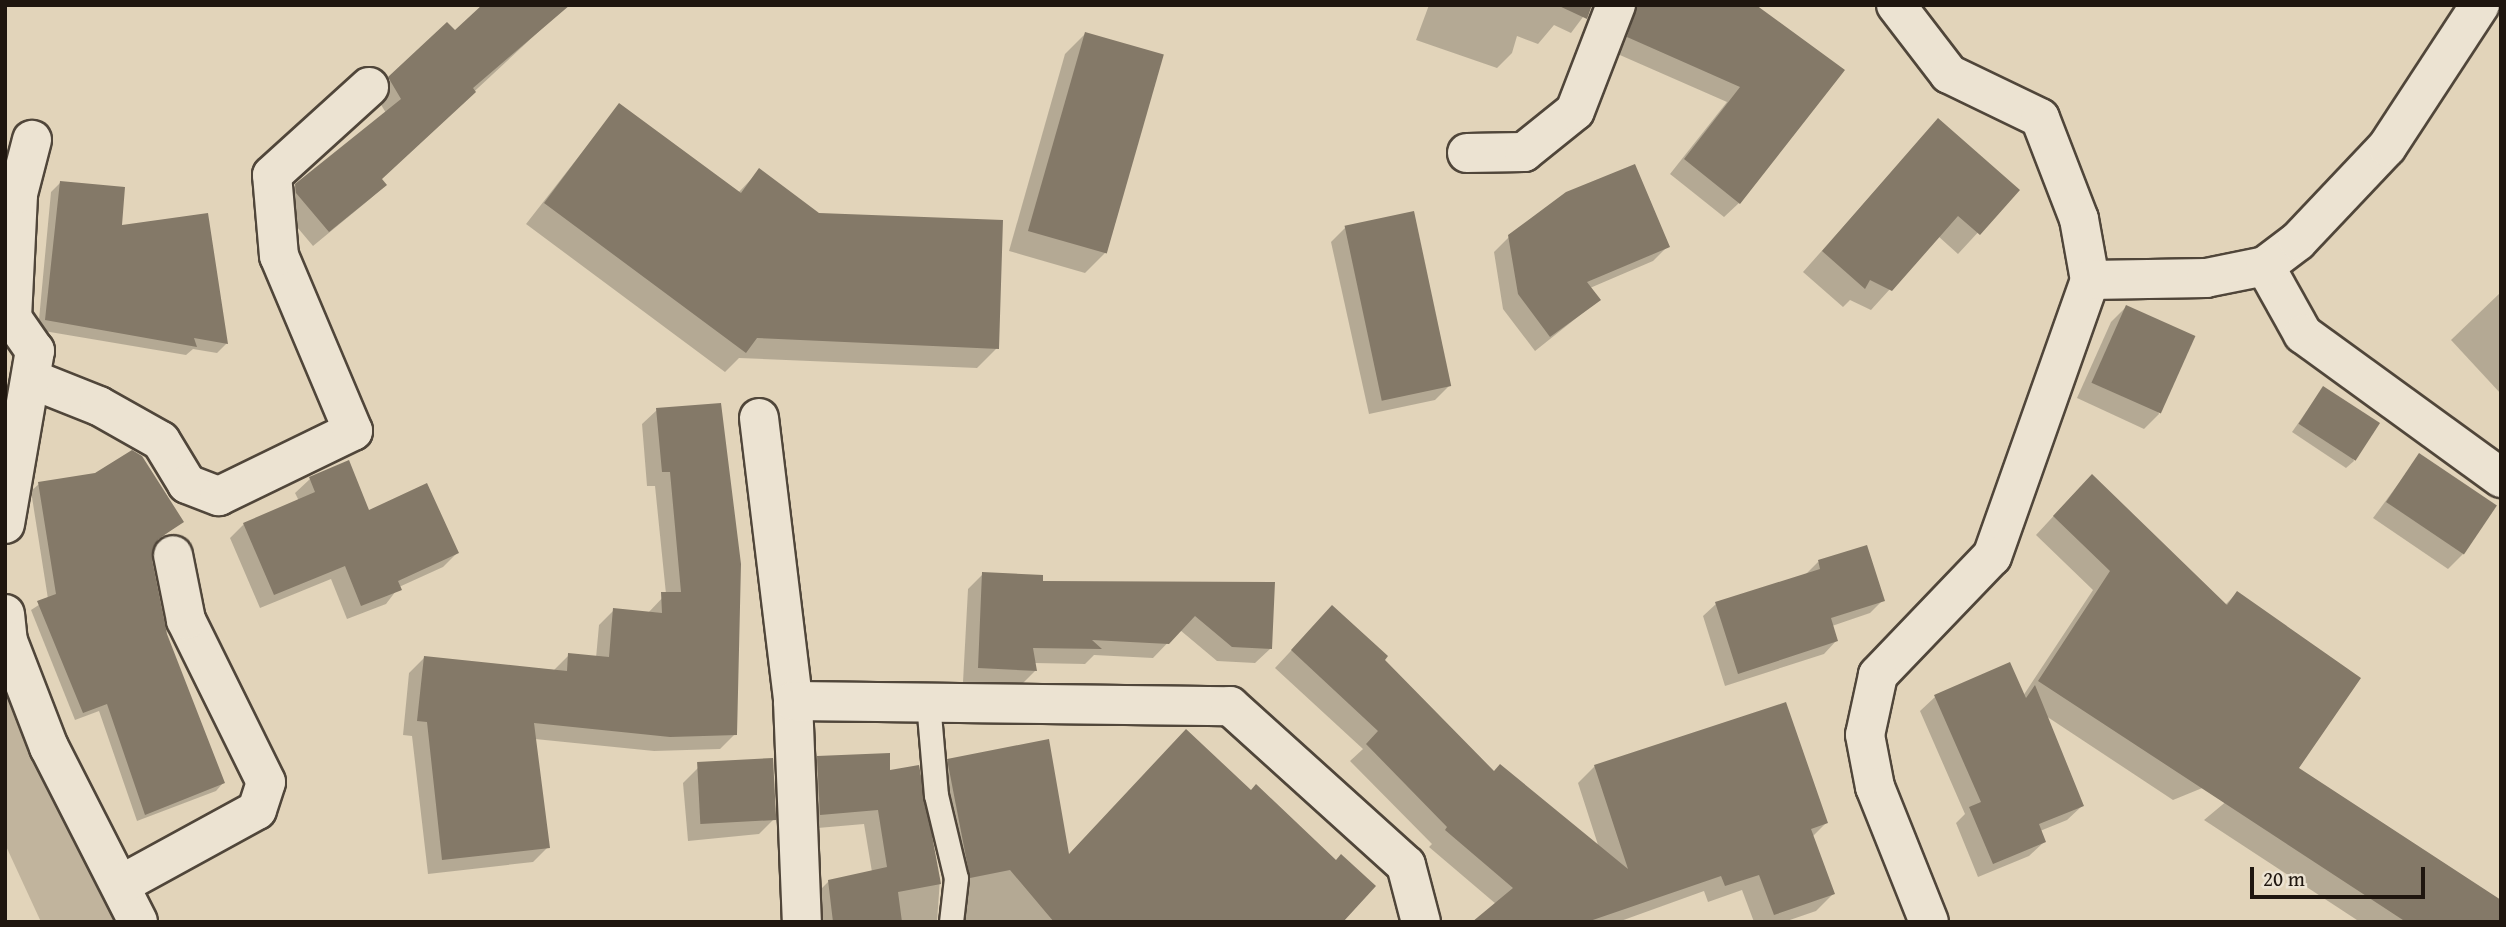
<!DOCTYPE html>
<style>
body{margin:0}
#map{position:relative;width:2506px;height:927px;overflow:hidden;background:#e2d4ba;font-family:"Gentium Book Plus",serif}
div>[style]{position:absolute}
.green>*{inset:0;background:#c1b49d}
.shadow>*{inset:0;background:#0003}
.building>*{inset:0;background:#847968;transform-origin:0 0}
.roads{filter:drop-shadow(2px 0 #50463a) drop-shadow(-2px 0 #50463a) drop-shadow(0 2px #50463a) drop-shadow(0 -2px #50463a)}
.lane>*{height:23px;margin:-11.5px;padding:0 11.5px;transform-origin:11.5px;border-radius:11.5px;background:#ece3d2}
.street>*{height:38px;margin:-19px;padding:0 19px;transform-origin:19px;border-radius:19px;background:#ece3d2}
span{translate:-50% -50%;white-space:nowrap;text-align:center;line-height:1.15;-webkit-text-stroke:7px #ece3d2;paint-order:stroke}
.frame{position:absolute;inset:0;border:7px solid #1f160f;pointer-events:none}
.scale{position:absolute;left:2250px;top:867px;width:175px;height:32px;box-sizing:border-box;border:4px solid #1f160f;border-top:0;padding-left:9px;font-size:21px;line-height:24px;white-space:nowrap;color:#1f160f;-webkit-text-stroke:5px #ece3d2;paint-order:stroke}
</style>
<div id="map">
<div class="green">
<i style="clip-path:polygon(5px 681px,120px 922px,41px 922px,5px 844px)"></i>
</div>
<div class="shadow">
<i style="clip-path:polygon(1429px 5px,1592px 5px,1571px 33px,1554px 25px,1538px 44px,1517px 36px,1512px 53px,1497px 68px,1416px 40px)"></i>
<i style="clip-path:polygon(1614px 5px,1753px 5px,1739px 203px,1724px 217px,1670px 174px,1727px 102px,1613px 52px)"></i>
<i style="clip-path:polygon(564px 8px,380px 179px,385px 185px,370px 199px,313px 246px,281px 208px,281px 201px,296px 185px,386px 113px,374px 93px,454px 32px)"></i>
<i style="clip-path:polygon(1085px 34px,1105px 253px,1085px 273px,1009px 251px,1065px 54px)"></i>
<i style="clip-path:polygon(619px 105px,738px 193px,759px 171px,997px 348px,977px 368px,739px 358px,725px 372px,526px 224px)"></i>
<i style="clip-path:polygon(1938px 120px,2017px 190px,1958px 254px,1938px 236px,1871px 310px,1850px 300px,1843px 307px,1803px 272px)"></i>
<i style="clip-path:polygon(60px 183px,120px 227px,227px 343px,217px 353px,193px 349px,186px 355px,38px 330px,51px 192px)"></i>
<i style="clip-path:polygon(1346px 227px,1450px 385px,1435px 400px,1369px 414px,1331px 242px)"></i>
<i style="clip-path:polygon(1509px 237px,1668px 246px,1653px 261px,1590px 288px,1599px 300px,1535px 351px,1503px 309px,1494px 252px)"></i>
<i style="clip-path:polygon(2501px 292px,2501px 394px,2451px 340px)"></i>
<i style="clip-path:polygon(2126px 307px,2159px 414px,2144px 429px,2077px 398px,2111px 322px)"></i>
<i style="clip-path:polygon(2323px 388px,2354px 461px,2346px 468px,2292px 432px)"></i>
<i style="clip-path:polygon(657px 410px,735px 734px,720px 749px,654px 751px,535px 739px,548px 847px,533px 862px,428px 874px,412px 736px,403px 735px,409px 673px,424px 658px,554px 670px,569px 655px,596px 658px,599px 625px,614px 610px,647px 614px,666px 594px,655px 486px,647px 486px,642px 424px)"></i>
<i style="clip-path:polygon(2419px 456px,2463px 554px,2448px 569px,2373px 518px)"></i>
<i style="clip-path:polygon(348px 462px,368px 512px,457px 553px,443px 567px,399px 587px,386px 604px,347px 619px,331px 579px,260px 608px,230px 538px,244px 524px,299px 501px,295px 493px,310px 479px)"></i>
<i style="clip-path:polygon(39px 484px,182px 522px,155px 542px,150px 559px,165px 635px,223px 783px,216px 791px,137px 821px,99px 711px,75px 720px,31px 610px,48px 599px,31px 491px)"></i>
<i style="clip-path:polygon(2073px 495px,2225px 605px,2237px 593px,2297px 769px,2499px 922px,2360px 922px,2204px 820px,2246px 785px,2239px 773px,2173px 800px,2046px 716px,2082px 806px,2067px 820px,2040px 831px,2044px 842px,2029px 856px,1978px 877px,1956px 823px,1965px 814px,1920px 711px,1935px 697px,2023px 696px,2093px 590px,2036px 535px)"></i>
<i style="clip-path:polygon(1818px 562px,1883px 600px,1870px 613px,1832px 626px,1836px 641px,1824px 654px,1725px 686px,1703px 616px,1716px 604px,1805px 575px)"></i>
<i style="clip-path:polygon(983px 574px,1041px 583px,1273px 584px,1270px 649px,1255px 663px,1217px 661px,1180px 630px,1153px 658px,1094px 655px,1085px 664px,1034px 663px,1035px 671px,1021px 685px,963px 682px,968px 589px)"></i>
<i style="clip-path:polygon(1316px 624px,1382px 660px,1493px 773px,1599px 848px,1578px 783px,1595px 766px,1826px 823px,1812px 837px,1833px 894px,1816px 911px,1784px 922px,1754px 922px,1742px 890px,1708px 902px,1704px 891px,1618px 922px,1475px 922px,1496px 904px,1429px 847px,1432px 844px,1350px 761px,1363px 749px,1275px 668px)"></i>
<i style="clip-path:polygon(818px 758px,889px 772px,940px 879px,937px 922px,817px 922px,814px 896px,829px 881px,872px 872px,864px 824px,806px 829px,803px 773px)"></i>
<i style="clip-path:polygon(948px 761px,1068px 857px,1340px 922px,953px 922px,933px 775px)"></i>
<i style="clip-path:polygon(698px 768px,774px 819px,759px 834px,688px 841px,683px 783px)"></i>
</div>
<div class="building">
<i style="clip-path:polygon(482px 5px,570px 5px,473px 88px,476px 92px,382px 179px,387px 185px,329px 232px,296px 193px,295px 184px,401px 99px,388px 77px,447px 22px,455px 30px)"></i>
<i style="clip-path:polygon(1557px 5px,1592px 5px,1587px 19px)"></i>
<i style="clip-path:polygon(1637px 5px,1756px 5px,1845px 70px,1740px 204px,1684px 159px,1740px 87px,1627px 37px)"></i>
<i style="left:1085px;top:32px;width:82px;height:207px;rotate:16deg"></i>
<i style="clip-path:polygon(619px 103px,741px 193px,759px 168px,819px 213px,1003px 220px,999px 349px,757px 338px,746px 353px,544px 203px)"></i>
<i style="clip-path:polygon(1938px 118px,2020px 190px,1980px 235px,1958px 216px,1892px 291px,1870px 280px,1865px 289px,1822px 251px)"></i>
<i style="clip-path:polygon(1635px 164px,1670px 247px,1587px 282px,1601px 300px,1550px 337px,1518px 294px,1508px 235px,1566px 192px)"></i>
<i style="clip-path:polygon(60px 181px,125px 187px,122px 225px,208px 213px,228px 344px,194px 338px,197px 347px,45px 320px)"></i>
<i style="left:1414px;top:211px;width:179px;height:71px;rotate:78deg"></i>
<i style="left:2126px;top:305px;width:76px;height:85px;rotate:24deg"></i>
<i style="left:2323px;top:386px;width:68px;height:45px;rotate:33deg"></i>
<i style="clip-path:polygon(721px 403px,741px 564px,737px 735px,670px 737px,534px 723px,550px 848px,442px 860px,427px 722px,417px 721px,424px 656px,567px 671px,568px 653px,609px 657px,613px 608px,662px 613px,661px 592px,681px 592px,670px 472px,662px 472px,656px 408px)"></i>
<i style="clip-path:polygon(132px 450px,142px 456px,184px 522px,158px 539px,152px 559px,167px 634px,225px 783px,145px 815px,107px 704px,83px 713px,37px 601px,56px 594px,38px 482px,95px 473px)"></i>
<i style="left:2419px;top:453px;width:94px;height:59px;rotate:34deg"></i>
<i style="clip-path:polygon(349px 460px,369px 510px,427px 483px,459px 553px,398px 581px,402px 590px,361px 606px,345px 566px,274px 595px,243px 523px,315px 492px,309px 477px)"></i>
<i style="clip-path:polygon(2092px 474px,2227px 605px,2237px 591px,2361px 678px,2299px 768px,2501px 900px,2501px 922px,2406px 922px,2038px 681px,2110px 571px,2053px 516px)"></i>
<i style="clip-path:polygon(1867px 545px,1885px 601px,1831px 618px,1838px 641px,1738px 674px,1715px 602px,1820px 569px,1818px 560px)"></i>
<i style="clip-path:polygon(982px 572px,1043px 575px,1043px 581px,1275px 582px,1272px 649px,1232px 647px,1195px 616px,1169px 644px,1092px 640px,1102px 649px,1033px 648px,1037px 671px,978px 668px)"></i>
<i style="clip-path:polygon(1332px 605px,1388px 656px,1385px 660px,1494px 771px,1500px 764px,1628px 869px,1594px 765px,1786px 702px,1828px 823px,1811px 829px,1835px 894px,1774px 915px,1759px 875px,1725px 886px,1721px 876px,1587px 922px,1472px 922px,1513px 888px,1445px 830px,1447px 827px,1366px 744px,1378px 731px,1291px 650px)"></i>
<i style="clip-path:polygon(2010px 662px,2026px 698px,2035px 685px,2084px 806px,2039px 824px,2046px 842px,1993px 864px,1969px 807px,1981px 802px,1934px 695px)"></i>
<i style="clip-path:polygon(1186px 729px,1251px 790px,1256px 784px,1336px 860px,1341px 854px,1376px 886px,1343px 922px,1054px 922px,1010px 870px,970px 878px,947px 759px,1049px 739px,1069px 854px)"></i>
<i style="clip-path:polygon(890px 753px,890px 770px,919px 765px,941px 884px,898px 892px,902px 922px,833px 922px,828px 880px,887px 867px,878px 810px,820px 815px,817px 756px)"></i>
<i style="left:773px;top:758px;width:62px;height:76px;rotate:87deg"></i>
</div>
<div class="roads">
<div class="lane">
<i style="left:928px;top:702px;width:93px;rotate:85.1deg"></i>
<i style="left:936px;top:795px;width:85px;rotate:76.5deg"></i>
<i style="left:956px;top:878px;width:44px;rotate:96.5deg"></i>
</div>
<div class="street">
<i style="left:1896px;top:5px;width:87px;rotate:52.5deg"></i>
<i style="left:1949px;top:74px;width:101px;rotate:25.8deg"></i>
<i style="left:2040px;top:118px;width:108px;rotate:68.9deg"></i>
<i style="left:2079px;top:219px;width:62px;rotate:79.8deg"></i>
<i style="left:2090px;top:280px;width:293px;rotate:109.5deg"></i>
<i style="left:1992px;top:556px;width:165px;rotate:133.8deg"></i>
<i style="left:1878px;top:675px;width:61px;rotate:102.2deg"></i>
<i style="left:1865px;top:735px;width:53px;rotate:79.1deg"></i>
<i style="left:1875px;top:787px;width:145px;rotate:68.2deg"></i>
<i style="left:1467px;top:153px;width:57px;rotate:-1deg"></i>
<i style="left:1524px;top:152px;width:65px;rotate:-38.8deg"></i>
<i style="left:1575px;top:111px;width:114px;rotate:-68.9deg"></i>
<i style="left:2265px;top:266px;width:78px;rotate:60.8deg"></i>
<i style="left:2303px;top:334px;width:245px;rotate:36deg"></i>
<i style="left:2090px;top:280px;width:116px;rotate:-1deg"></i>
<i style="left:2206px;top:278px;width:60px;rotate:-11.5deg"></i>
<i style="left:2265px;top:266px;width:41px;rotate:-37.1deg"></i>
<i style="left:2298px;top:241px;width:129px;rotate:-46.6deg"></i>
<i style="left:2387px;top:147px;width:170px;rotate:-56.8deg"></i>
<i style="left:31px;top:379px;width:73px;rotate:21.7deg"></i>
<i style="left:99px;top:406px;width:71px;rotate:29.4deg"></i>
<i style="left:161px;top:441px;width:50px;rotate:58.8deg"></i>
<i style="left:187px;top:484px;width:34px;rotate:21deg"></i>
<i style="left:219px;top:496px;width:149px;rotate:-25.9deg"></i>
<i style="left:353px;top:431px;width:190px;rotate:-112.9deg"></i>
<i style="left:279px;top:256px;width:81px;rotate:-94.9deg"></i>
<i style="left:272px;top:175px;width:131px;rotate:-42.2deg"></i>
<i style="left:759px;top:418px;width:285px;rotate:83.1deg"></i>
<i style="left:793px;top:701px;width:221px;rotate:87.7deg"></i>
<i style="left:5px;top:524px;width:176px;rotate:-80.2deg"></i>
<i style="left:35px;top:351px;width:40px;rotate:-124.9deg"></i>
<i style="left:12px;top:318px;width:124px;rotate:-87.2deg"></i>
<i style="left:18px;top:194px;width:56px;rotate:-75.5deg"></i>
<i style="left:5px;top:614px;width:27px;rotate:84deg"></i>
<i style="left:8px;top:641px;width:114px;rotate:68.9deg"></i>
<i style="left:49px;top:747px;width:196px;rotate:63deg"></i>
<i style="left:793px;top:701px;width:437px;rotate:0.7deg"></i>
<i style="left:1230px;top:706px;width:237px;rotate:42.1deg"></i>
<i style="left:1406px;top:865px;width:59px;rotate:75.3deg"></i>
<i style="left:120px;top:885px;width:156px;rotate:-28.7deg"></i>
<i style="left:257px;top:810px;width:29px;rotate:-72deg"></i>
<i style="left:266px;top:782px;width:181px;rotate:-116.3deg"></i>
<i style="left:186px;top:620px;width:66px;rotate:-101.3deg"></i>
</div>
</div>
<div class="frame"></div>
<div class="scale">20 m</div>
</div>
